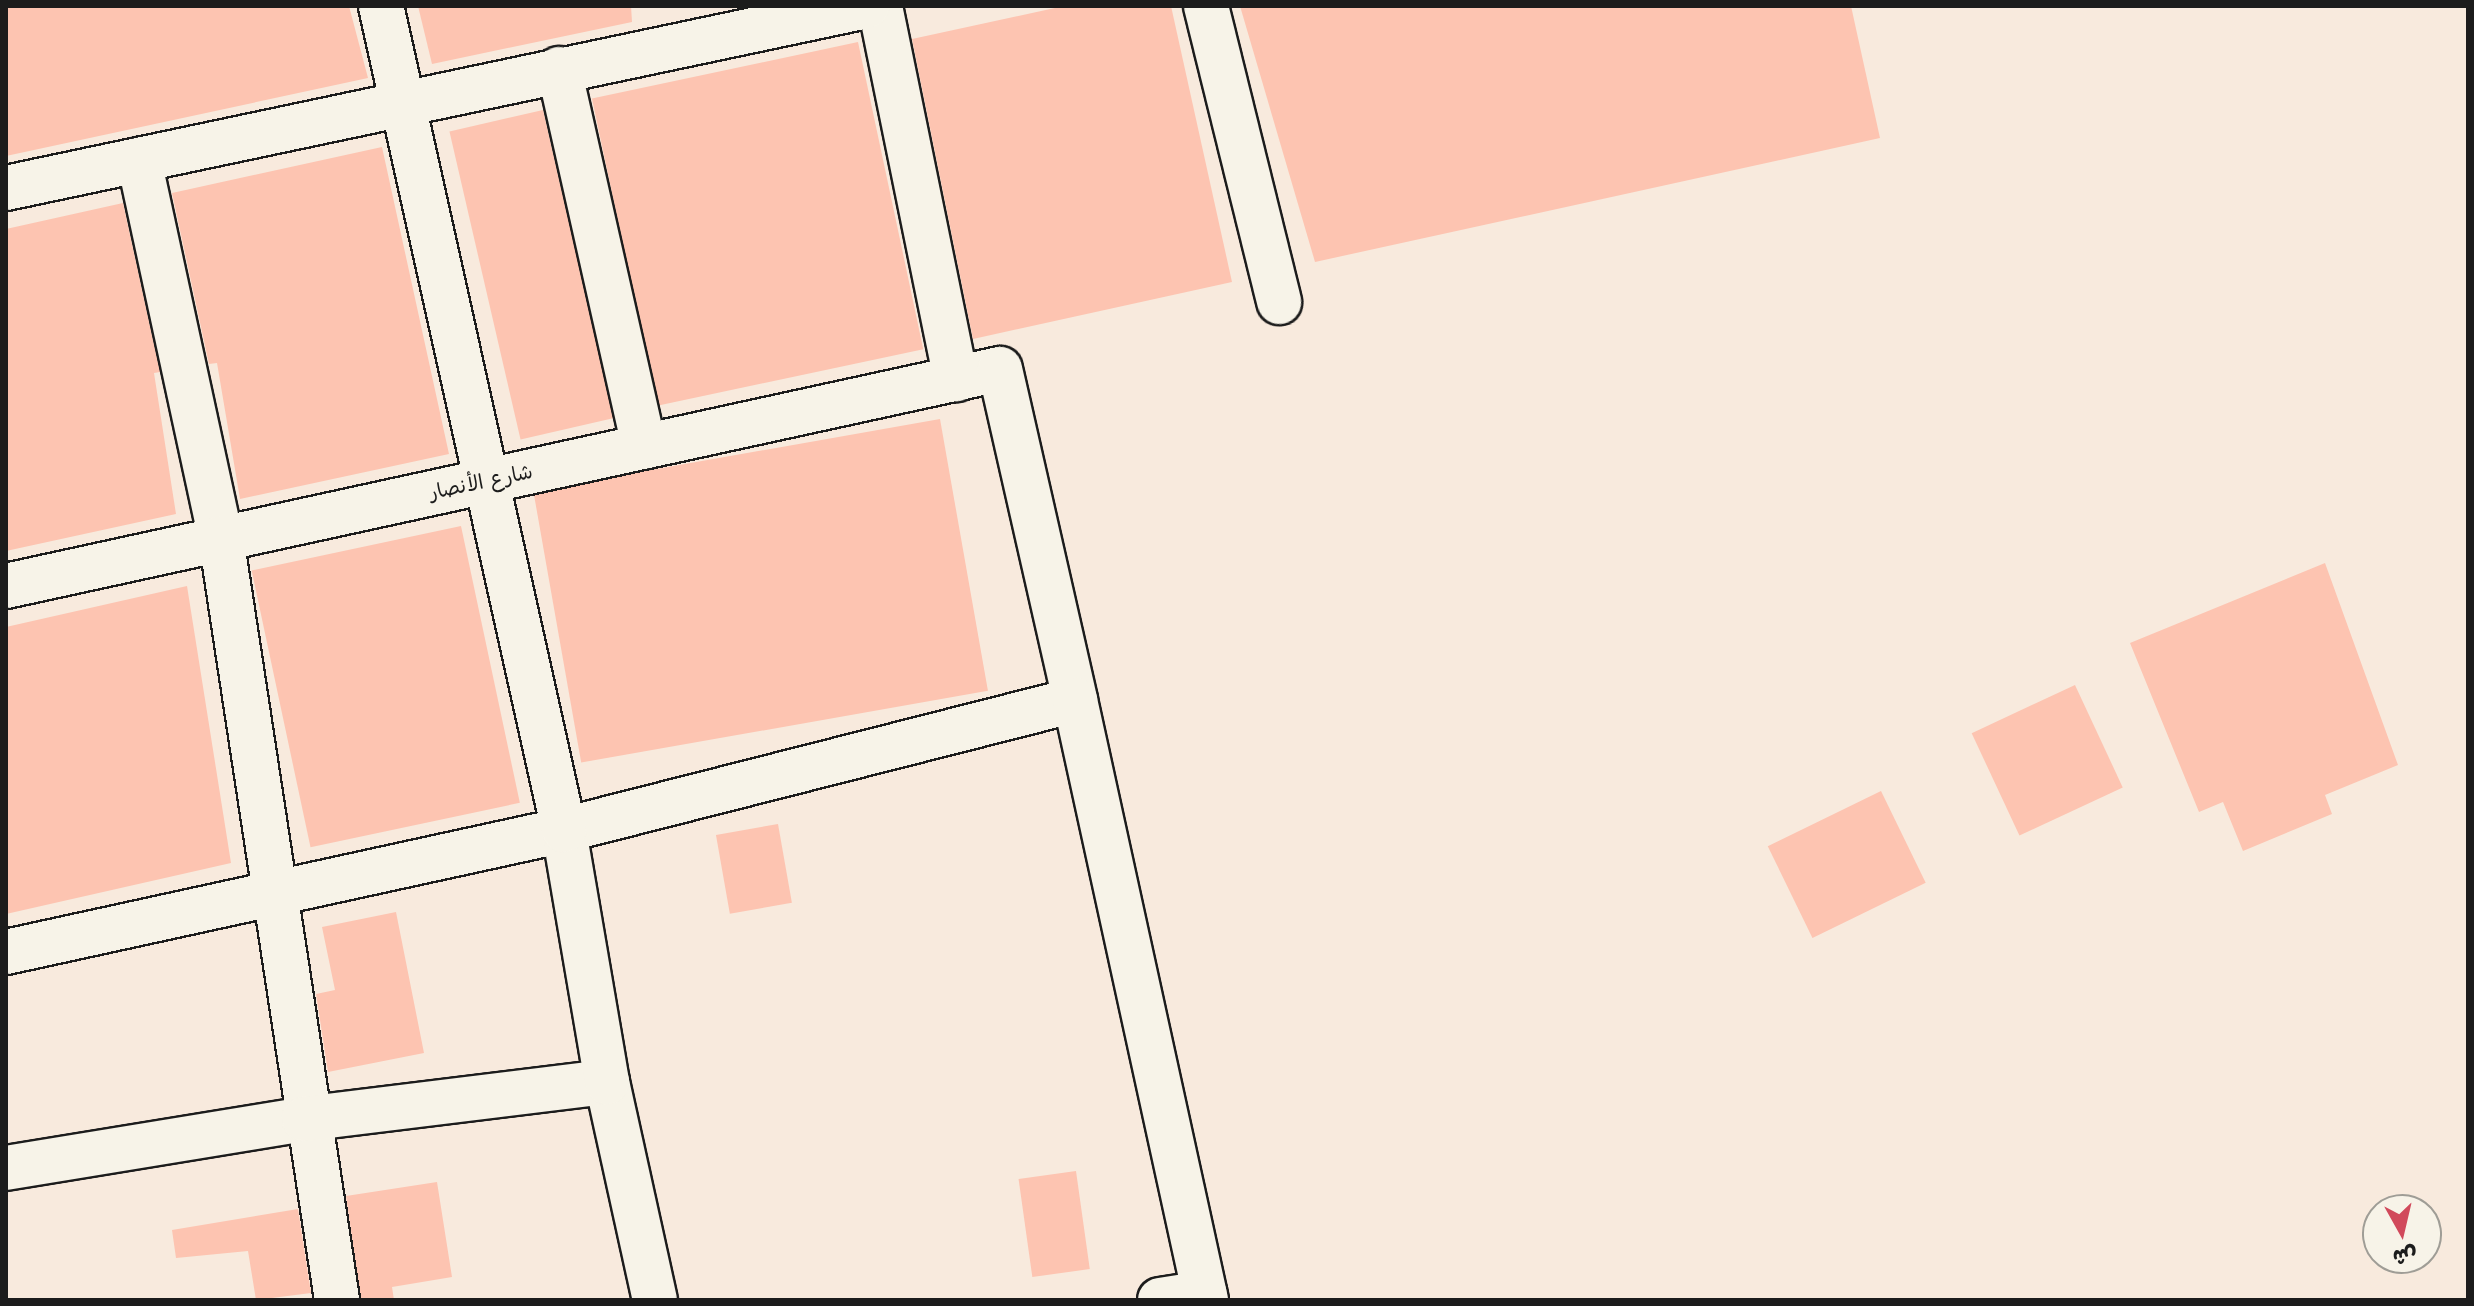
<!DOCTYPE html>
<meta charset="utf-8">
<style>
body{margin:0}
#map{position:relative;width:2474px;height:1306px;overflow:hidden;background:#f8eadd;font-family:"Shantell Sans","Playpen Sans Arabic",sans-serif}
div>[style]{position:absolute}
.building>*{inset:0;background:#fdc4b1;transform-origin:0 0}
.roads{filter:drop-shadow(2px 0 #1c1c1c) drop-shadow(-2px 0 #1c1c1c) drop-shadow(0 2px #1c1c1c) drop-shadow(0 -2px #1c1c1c)}
.minor>*{height:44px;margin:-22px;padding:0 22px;transform-origin:22px;border-radius:22px;background:#f7f3e8}
span{translate:-50% -50%;white-space:nowrap;text-align:center;line-height:1.15;-webkit-text-stroke:8px #f7f3e8;paint-order:stroke}
.street-label{font-size:20px;color:#1c1c1c}
.frame{position:absolute;inset:0;border:8px solid #1c1c1c;pointer-events:none}
.north{position:absolute;left:2362px;top:1194px;width:80px;height:80px;box-sizing:border-box;background:#f7f3e8;border:2px solid #9f9d96;border-radius:50%;rotate:172deg;font-size:22px;font-weight:700;line-height:32px;text-align:center;color:#1c1c1c}
.north::after{content:'';display:block;margin:auto;width:28px;height:36px;background:#d1495b;clip-path:polygon(50% 0,100% 100%,50% 72%,0 100%)}
</style>
<div id="map">
<div class="building">
<i style="clip-path:polygon(6px 6px,349px 6px,368px 78px,6px 156px)"></i>
<i style="clip-path:polygon(418px 6px,631px 6px,632px 22px,432px 64px)"></i>
<i style="clip-path:polygon(1064px 6px,1171px 6px,1232px 282px,973px 339px,912px 39px)"></i>
<i style="clip-path:polygon(1240px 6px,1851px 6px,1880px 138px,1315px 262px)"></i>
<i style="left:858px;top:42px;width:314px;height:272px;rotate:78deg"></i>
<i style="left:543px;top:110px;width:316px;height:96px;rotate:77deg"></i>
<i style="clip-path:polygon(382px 147px,449px 454px,240px 499px,217px 363px,209px 364px,172px 193px)"></i>
<i style="clip-path:polygon(123px 203px,160px 372px,154px 373px,176px 514px,6px 551px,6px 229px)"></i>
<i style="left:940px;top:419px;width:276px;height:413px;rotate:80deg"></i>
<i style="left:461px;top:526px;width:283px;height:214px;rotate:78deg"></i>
<i style="clip-path:polygon(2325px 563px,2398px 765px,2325px 795px,2332px 814px,2243px 851px,2223px 802px,2199px 812px,2130px 643px)"></i>
<i style="clip-path:polygon(187px 586px,231px 863px,6px 914px,6px 627px)"></i>
<i style="left:2075px;top:685px;width:113px;height:114px;rotate:65deg"></i>
<i style="left:1881px;top:791px;width:102px;height:126px;rotate:64deg"></i>
<i style="left:778px;top:824px;width:80px;height:63px;rotate:80deg"></i>
<i style="clip-path:polygon(396px 912px,424px 1053px,328px 1072px,316px 994px,335px 990px,322px 927px)"></i>
<i style="left:1076px;top:1171px;width:99px;height:58px;rotate:82deg"></i>
<i style="clip-path:polygon(437px 1182px,452px 1277px,392px 1287px,394px 1300px,361px 1300px,346px 1196px)"></i>
<i style="clip-path:polygon(298px 1209px,311px 1293px,256px 1300px,248px 1251px,176px 1258px,172px 1230px)"></i>
</div>
<div class="roads">
<div class="minor">
<i style="left:880px;top:6px;width:381px;rotate:78.5deg"></i>
<i style="left:1206px;top:6px;width:305px;rotate:76.1deg"></i>
<i style="left:559px;top:69px;width:387px;rotate:77.3deg"></i>
<i style="left:139px;top:160px;width:387px;rotate:77.8deg"></i>
<i style="left:221px;top:538px;width:771px;rotate:81.34deg"></i>
<i style="left:6px;top:188px;width:880px;rotate:-11.94deg"></i>
<i style="left:6px;top:586px;width:1017px;rotate:-12.32deg"></i>
<i style="left:1000px;top:369px;width:339px;rotate:77.2deg"></i>
<i style="left:6px;top:952px;width:571px;rotate:-12.33deg"></i>
<i style="left:564px;top:830px;width:527px;rotate:-14.27deg"></i>
<i style="left:1075px;top:700px;width:614px;rotate:77.68deg"></i>
<i style="left:607px;top:1082px;width:223px;rotate:77.6deg"></i>
<i style="left:6px;top:1168px;width:302px;rotate:-9.3deg"></i>
<i style="left:304px;top:1119px;width:305px;rotate:-7deg"></i>
<i style="left:607px;top:1082px;width:256px;rotate:-99.7deg"></i>
<i style="left:564px;top:830px;width:844px;rotate:-102.52deg"></i>
<i style="left:1160px;top:1300px;width:45px;rotate:-9deg"></i>
</div>
</div>
<div class="street-label">
<span style="left:481px;top:482px;rotate:-12deg">شارع الأنصار</span>
</div>
<div class="frame"></div>
<div class="north">ش</div>
</div>
